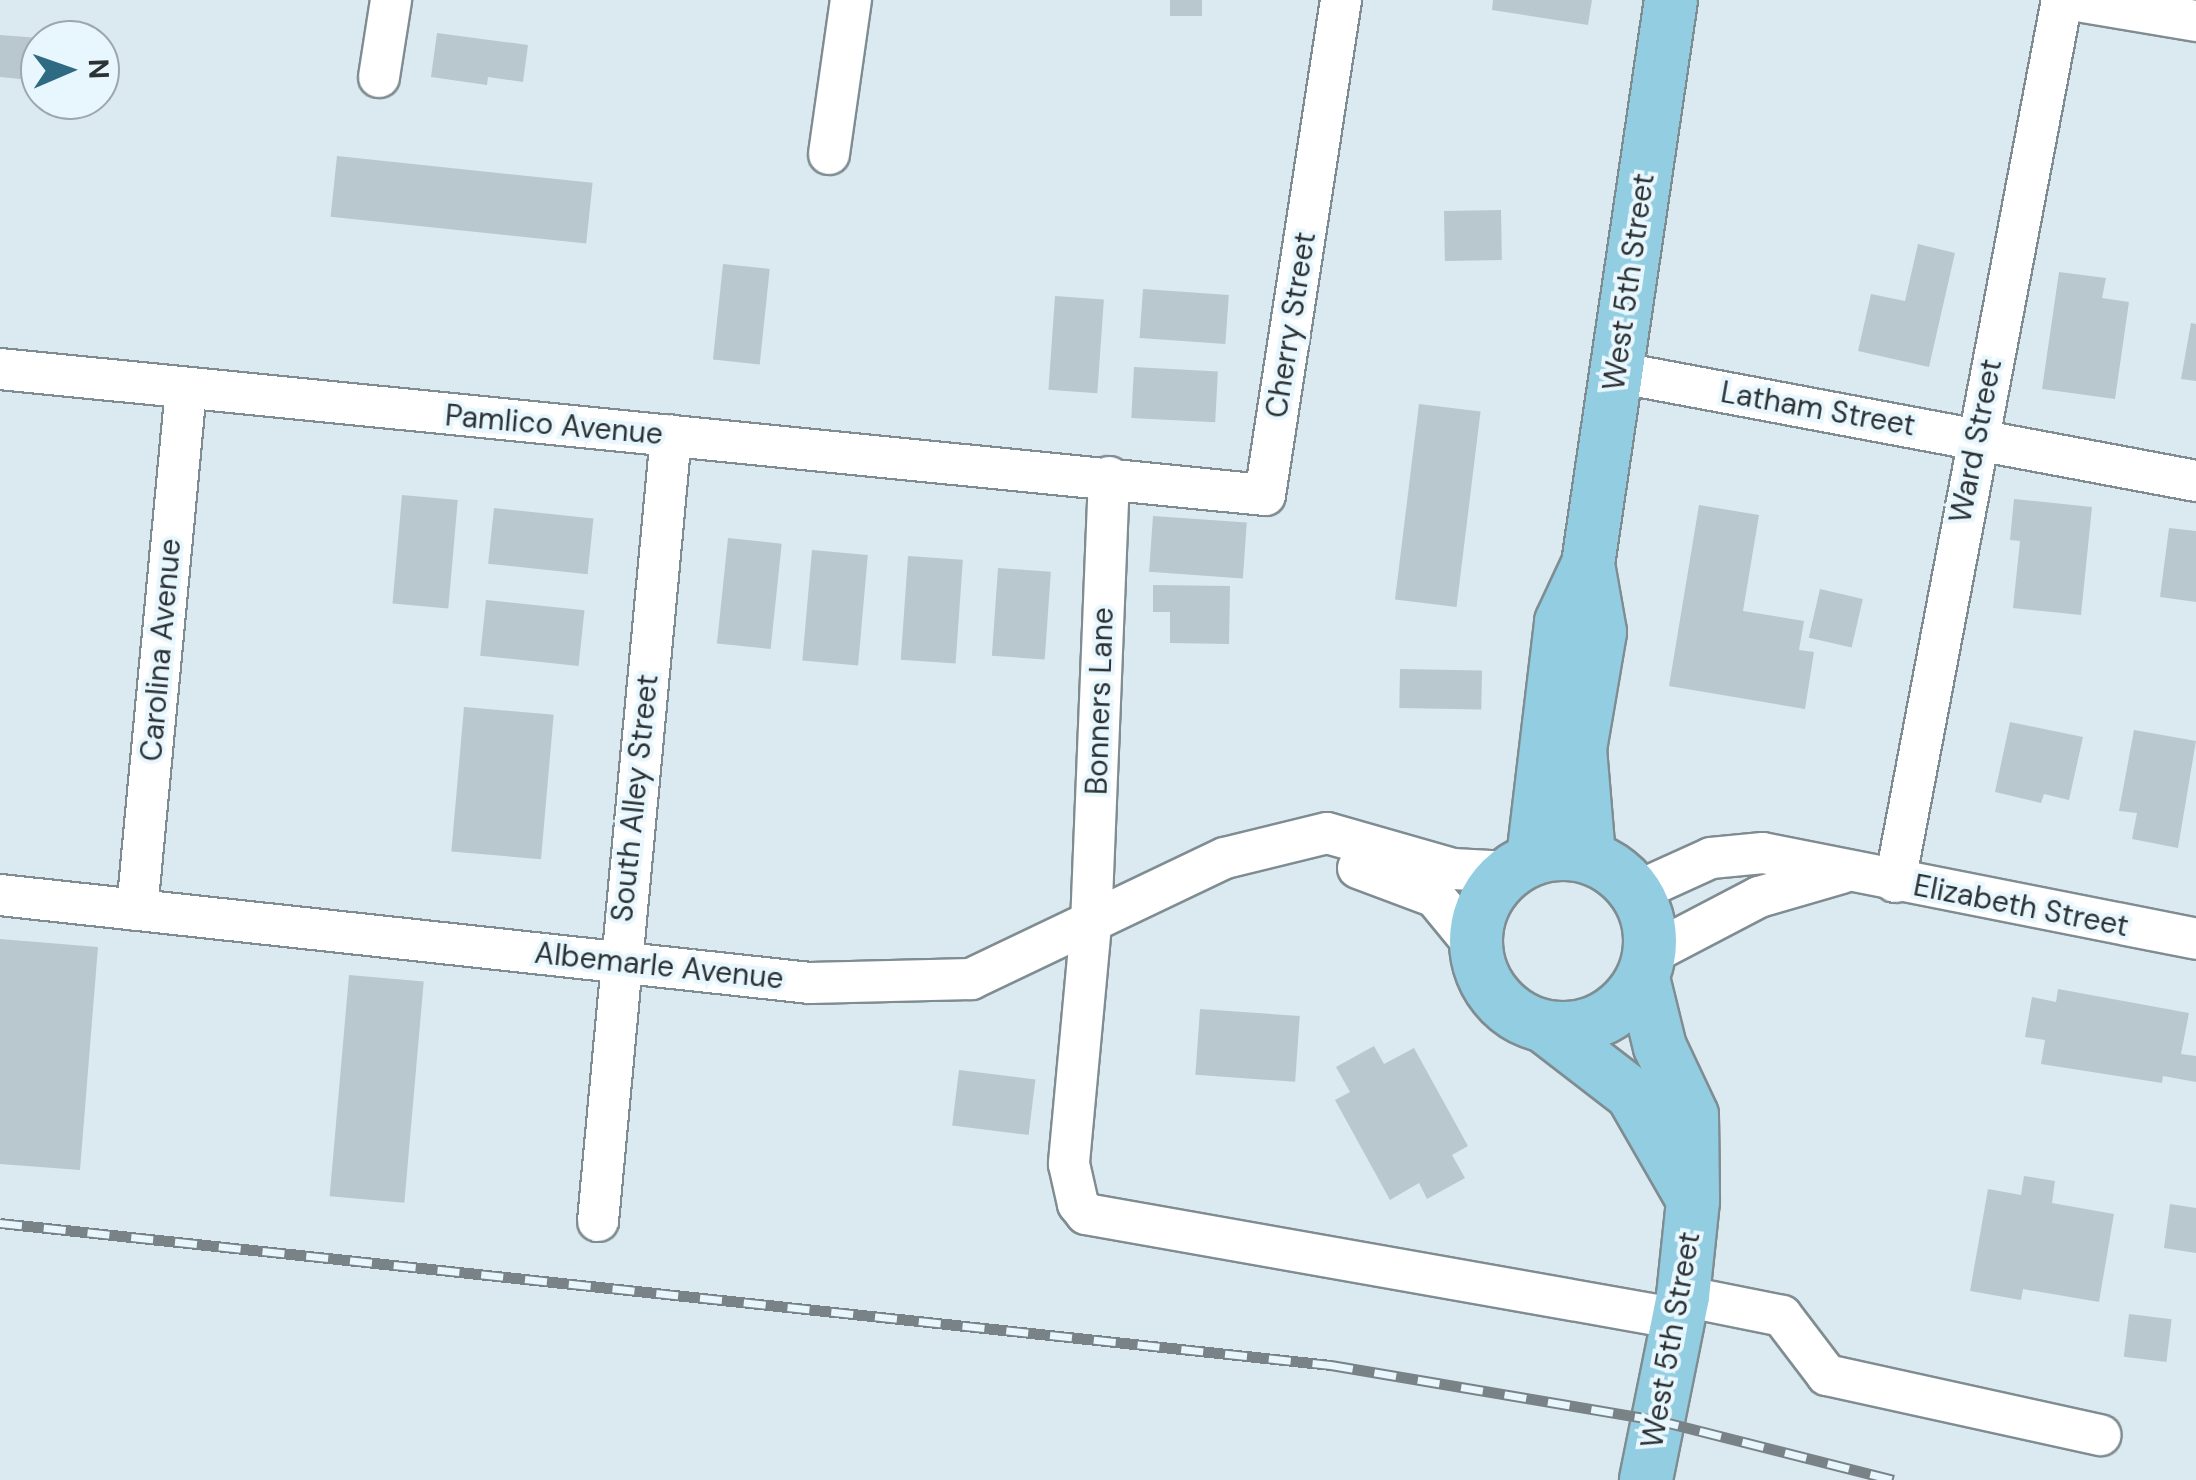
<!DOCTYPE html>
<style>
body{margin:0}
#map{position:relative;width:2196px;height:1480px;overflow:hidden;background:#dbeaf0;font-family:"DM Sans",sans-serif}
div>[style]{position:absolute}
.building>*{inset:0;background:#b9c8ce;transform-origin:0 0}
.roads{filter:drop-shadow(2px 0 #7f8d92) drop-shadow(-2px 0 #7f8d92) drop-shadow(0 2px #7f8d92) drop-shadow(0 -2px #7f8d92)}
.minor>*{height:40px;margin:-20px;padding:0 20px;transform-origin:20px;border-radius:20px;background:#fff}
.major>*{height:52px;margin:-26px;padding:0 26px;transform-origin:26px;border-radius:26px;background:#92cde2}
.major>.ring{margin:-26px;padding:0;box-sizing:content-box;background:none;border:52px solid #92cde2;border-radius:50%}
.rail>*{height:11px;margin-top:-5.5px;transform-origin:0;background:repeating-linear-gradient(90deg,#e8f7fe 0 22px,#798387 0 44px);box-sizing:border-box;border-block:2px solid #798387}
span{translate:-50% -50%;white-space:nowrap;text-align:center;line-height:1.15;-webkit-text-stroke:8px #e8f7fe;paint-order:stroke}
.street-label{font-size:30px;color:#2c3234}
.north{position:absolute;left:20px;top:20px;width:100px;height:100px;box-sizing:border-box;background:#e8f7fe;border:2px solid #9da8ad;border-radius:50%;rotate:88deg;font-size:28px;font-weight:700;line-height:40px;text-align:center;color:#2c3234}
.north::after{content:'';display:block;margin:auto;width:35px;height:45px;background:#2e6b82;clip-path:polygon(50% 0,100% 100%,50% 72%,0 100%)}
</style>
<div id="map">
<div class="building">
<i style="left:1170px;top:0;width:32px;height:16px"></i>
<i style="clip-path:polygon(1493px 0,1592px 0,1588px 25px,1492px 10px)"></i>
<i style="clip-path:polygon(437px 33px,528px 45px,523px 82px,488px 77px,487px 85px,431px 77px)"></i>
<i style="clip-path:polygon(0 35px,40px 38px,40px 81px,0 77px)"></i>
<i style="left:337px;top:156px;width:257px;height:61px;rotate:6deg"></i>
<i style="left:1501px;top:210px;width:50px;height:57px;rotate:89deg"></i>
<i style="clip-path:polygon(1918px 244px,1955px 253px,1929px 367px,1858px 351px,1871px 294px,1905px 301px)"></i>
<i style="left:723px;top:264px;width:47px;height:96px;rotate:6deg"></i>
<i style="clip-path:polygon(2059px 272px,2106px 278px,2102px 298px,2129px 302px,2115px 399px,2042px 389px)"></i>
<i style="left:1143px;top:289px;width:86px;height:49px;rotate:4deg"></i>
<i style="left:1055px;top:296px;width:49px;height:94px;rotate:4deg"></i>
<i style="clip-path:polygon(2191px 323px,2196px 324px,2196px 381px,2181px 379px)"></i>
<i style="left:1134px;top:367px;width:84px;height:51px;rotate:3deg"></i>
<i style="left:1419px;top:404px;width:62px;height:197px;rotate:7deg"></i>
<i style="left:402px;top:495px;width:56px;height:109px;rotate:5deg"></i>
<i style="clip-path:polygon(2014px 499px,2092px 507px,2081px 615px,2013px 608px,2020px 541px,2010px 540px)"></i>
<i style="clip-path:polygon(1699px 505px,1759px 515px,1743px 611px,1804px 621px,1799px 650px,1814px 652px,1805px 709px,1669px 686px)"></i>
<i style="left:494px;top:508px;width:100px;height:56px;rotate:6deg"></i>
<i style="left:1153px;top:516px;width:94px;height:56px;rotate:4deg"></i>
<i style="clip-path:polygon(2169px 528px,2196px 531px,2196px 602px,2160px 597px)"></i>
<i style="left:728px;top:538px;width:54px;height:106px;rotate:6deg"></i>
<i style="left:812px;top:550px;width:56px;height:111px;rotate:5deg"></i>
<i style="left:908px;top:556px;width:55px;height:104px;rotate:4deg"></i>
<i style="left:998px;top:568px;width:53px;height:88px;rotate:4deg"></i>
<i style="clip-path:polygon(1153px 585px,1230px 586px,1229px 644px,1170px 643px,1170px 612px,1153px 612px)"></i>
<i style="left:1820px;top:589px;width:44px;height:50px;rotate:13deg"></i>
<i style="left:486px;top:600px;width:99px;height:56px;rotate:6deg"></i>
<i style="left:1400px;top:669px;width:82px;height:39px;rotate:1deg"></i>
<i style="left:464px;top:707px;width:90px;height:145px;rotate:5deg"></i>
<i style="clip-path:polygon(2010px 722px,2083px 737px,2069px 800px,2044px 794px,2041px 803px,1995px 792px)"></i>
<i style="clip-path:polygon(2134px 730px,2196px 741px,2178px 848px,2132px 839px,2137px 813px,2119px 811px)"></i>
<i style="clip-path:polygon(0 939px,98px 947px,80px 1170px,0 1164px)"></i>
<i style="left:349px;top:975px;width:75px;height:222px;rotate:5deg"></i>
<i style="clip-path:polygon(2058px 989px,2189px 1013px,2181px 1054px,2196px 1056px,2196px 1082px,2163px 1076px,2162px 1083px,2041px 1064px,2045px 1040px,2025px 1037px,2032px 997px,2056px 1002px)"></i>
<i style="left:1200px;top:1009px;width:100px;height:66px;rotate:4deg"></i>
<i style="clip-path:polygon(1374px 1046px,1384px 1064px,1414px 1048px,1468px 1146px,1452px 1155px,1465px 1178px,1427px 1199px,1419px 1183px,1390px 1200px,1335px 1100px,1350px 1092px,1336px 1067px)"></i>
<i style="left:959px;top:1070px;width:77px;height:56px;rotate:7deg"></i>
<i style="clip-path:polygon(2024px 1176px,2055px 1181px,2052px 1203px,2114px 1214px,2099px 1302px,2023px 1289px,2021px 1300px,1970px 1291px,1988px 1189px,2021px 1195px)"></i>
<i style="clip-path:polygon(2170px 1204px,2196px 1208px,2196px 1253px,2164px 1248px)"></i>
<i style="left:2129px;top:1314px;width:43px;height:43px;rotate:7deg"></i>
</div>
<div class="roads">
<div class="minor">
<i style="left:2072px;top:0;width:126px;rotate:9.6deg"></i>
<i style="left:379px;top:77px;width:78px;rotate:-81.1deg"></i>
<i style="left:829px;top:154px;width:156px;rotate:-81.9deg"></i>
<i style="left:0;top:369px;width:1271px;rotate:5.69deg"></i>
<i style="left:1265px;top:495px;width:501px;rotate:-81.27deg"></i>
<i style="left:1616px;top:372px;width:590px;rotate:10.64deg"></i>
<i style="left:1109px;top:477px;width:448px;rotate:92.3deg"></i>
<i style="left:1091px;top:925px;width:240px;rotate:95.3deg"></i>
<i style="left:1069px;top:1164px;width:41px;rotate:77.3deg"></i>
<i style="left:1078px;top:1204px;width:13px;rotate:51deg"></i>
<i style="left:1086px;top:1214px;width:602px;rotate:10.04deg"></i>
<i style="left:1358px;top:868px;width:82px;rotate:20.6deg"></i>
<i style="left:1435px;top:897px;width:65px;rotate:50.6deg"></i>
<i style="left:1895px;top:882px;width:898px;rotate:-79.28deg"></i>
<i style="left:1636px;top:892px;width:82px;rotate:-24.4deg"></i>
<i style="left:1711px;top:858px;width:52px;rotate:-5.5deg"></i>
<i style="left:1763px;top:853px;width:441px;rotate:11.2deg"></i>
<i style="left:0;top:895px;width:815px;rotate:6.2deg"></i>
<i style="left:810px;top:983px;width:161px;rotate:-1.4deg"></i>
<i style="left:971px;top:979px;width:281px;rotate:-25.5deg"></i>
<i style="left:1225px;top:858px;width:105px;rotate:-13.8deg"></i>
<i style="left:1327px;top:833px;width:131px;rotate:15.9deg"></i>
<i style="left:1453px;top:869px;width:56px;rotate:3.1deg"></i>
<i style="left:137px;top:910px;width:523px;rotate:-84.63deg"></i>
<i style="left:1650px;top:954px;width:123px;rotate:-27.6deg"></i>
<i style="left:1759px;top:897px;width:86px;rotate:-16.1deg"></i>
<i style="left:598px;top:1221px;width:789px;rotate:-84.69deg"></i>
<i style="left:1683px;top:1296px;width:101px;rotate:11.4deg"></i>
<i style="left:1782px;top:1316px;width:74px;rotate:52.7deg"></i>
<i style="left:1827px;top:1375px;width:280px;rotate:12.4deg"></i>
</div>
<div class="major">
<i style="left:1588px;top:564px;width:69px;rotate:80deg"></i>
<i style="left:1600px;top:632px;width:119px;rotate:99.7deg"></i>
<i style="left:1580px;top:749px;width:108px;rotate:85.2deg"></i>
<i class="ring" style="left:1476px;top:854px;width:122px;height:122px"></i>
<i style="left:1533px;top:858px;width:238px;rotate:-83.2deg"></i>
<i style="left:1561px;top:622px;width:64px;rotate:-65deg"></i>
<i style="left:1588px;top:564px;width:570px;rotate:-81.63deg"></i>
<i style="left:1643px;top:978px;width:71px;rotate:76.2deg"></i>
<i style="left:1660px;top:1047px;width:75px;rotate:64.8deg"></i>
<i style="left:1692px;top:1115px;width:86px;rotate:89.3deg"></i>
<i style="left:1693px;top:1201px;width:96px;rotate:96deg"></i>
<i style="left:1683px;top:1296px;width:188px;rotate:101.4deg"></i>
<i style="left:1545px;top:1027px;width:110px;rotate:37.6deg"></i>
<i style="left:1632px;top:1094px;width:116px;rotate:60.1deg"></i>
</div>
</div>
<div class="rail">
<i style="left:0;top:1223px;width:1339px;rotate:6.09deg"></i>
<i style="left:1331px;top:1365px;width:331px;rotate:9.6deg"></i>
<i style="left:1657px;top:1420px;width:244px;rotate:14.2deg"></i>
</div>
<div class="street-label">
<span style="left:1629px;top:282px;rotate:-82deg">West 5th Street</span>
<span style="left:1291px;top:325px;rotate:-81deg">Cherry Street</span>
<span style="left:1818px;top:409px;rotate:10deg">Latham Street</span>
<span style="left:554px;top:425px;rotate:5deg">Pamlico Avenue</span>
<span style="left:1976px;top:441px;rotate:-79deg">Ward Street</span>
<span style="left:161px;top:650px;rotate:-85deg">Carolina Avenue</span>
<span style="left:1100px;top:701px;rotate:-88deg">Bonners Lane</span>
<span style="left:635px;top:798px;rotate:-84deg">South Alley Street</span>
<span style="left:2021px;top:906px;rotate:11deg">Elizabeth Street</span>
<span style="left:659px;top:966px;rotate:6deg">Albemarle Avenue</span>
<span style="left:1671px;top:1340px;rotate:-80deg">West 5th Street</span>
</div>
<div class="north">N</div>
</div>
